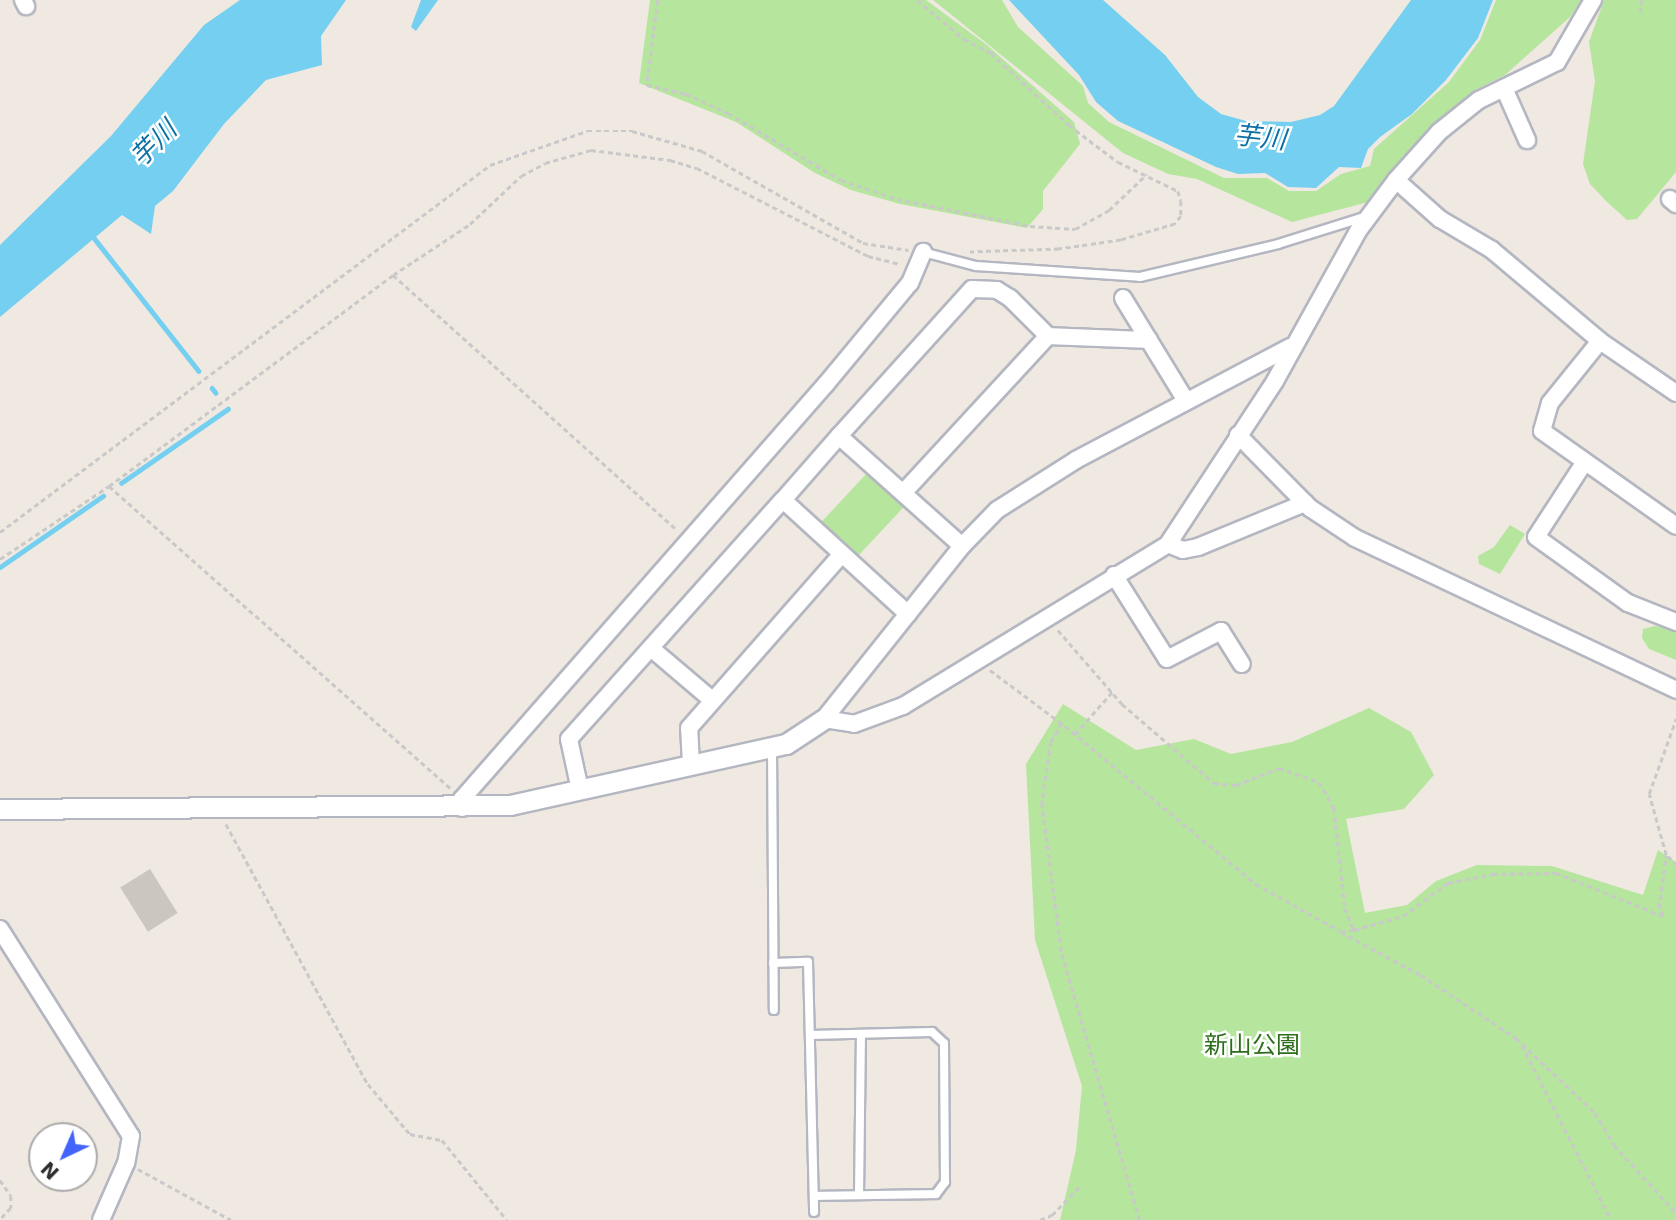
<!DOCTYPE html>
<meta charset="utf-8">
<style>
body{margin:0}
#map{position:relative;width:1676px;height:1220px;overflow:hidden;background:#efe9e1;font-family:"DejaVu Sans","Noto Sans JP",sans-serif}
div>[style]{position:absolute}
.green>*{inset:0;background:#b6e59e;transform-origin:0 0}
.water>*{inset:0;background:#75cff0}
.stream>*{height:4.5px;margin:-2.25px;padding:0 2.25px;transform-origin:2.25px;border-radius:2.25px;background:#75cff0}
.building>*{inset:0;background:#cbc7bf;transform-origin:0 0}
.path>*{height:2.5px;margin-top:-1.25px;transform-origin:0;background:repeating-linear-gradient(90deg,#c9c9c9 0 5px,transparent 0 8.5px)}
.roads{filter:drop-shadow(2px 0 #b4b7c1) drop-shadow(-2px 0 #b4b7c1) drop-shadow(0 2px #b4b7c1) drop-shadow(0 -2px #b4b7c1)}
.service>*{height:8px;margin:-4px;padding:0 4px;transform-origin:4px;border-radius:4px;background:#fff}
.minor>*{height:16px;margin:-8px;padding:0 8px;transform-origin:8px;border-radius:8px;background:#fff}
.tertiary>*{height:19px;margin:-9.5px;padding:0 9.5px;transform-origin:9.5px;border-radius:9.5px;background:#fff}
span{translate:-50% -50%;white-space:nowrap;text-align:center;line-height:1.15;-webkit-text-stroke:5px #fff;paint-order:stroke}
.park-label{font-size:24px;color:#2c6e1b}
.water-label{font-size:26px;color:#0d6fa3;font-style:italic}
.north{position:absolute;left:28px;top:1122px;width:70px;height:70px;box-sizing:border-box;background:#fff;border:2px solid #ababab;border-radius:50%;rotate:224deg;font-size:19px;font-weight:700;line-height:28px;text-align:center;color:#2e2e2e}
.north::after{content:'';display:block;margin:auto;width:24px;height:32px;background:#4264fb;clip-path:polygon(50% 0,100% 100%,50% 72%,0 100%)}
</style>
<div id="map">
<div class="green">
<i style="clip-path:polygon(650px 0,926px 0,987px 45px,1074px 122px,1080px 144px,1043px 191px,1043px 209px,1027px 228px,900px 204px,851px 190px,815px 173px,736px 122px,639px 83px)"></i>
<i style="clip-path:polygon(933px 0,1002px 0,1018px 27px,1083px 86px,1088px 103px,1109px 122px,1224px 178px,1267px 178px,1289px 191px,1316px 191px,1341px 174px,1370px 166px,1374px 149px,1449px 82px,1480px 40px,1496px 0,1581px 0,1570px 17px,1505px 75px,1475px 90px,1452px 109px,1416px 145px,1372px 201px,1292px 222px,1197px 179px,1168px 174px,1123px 153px)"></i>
<i style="clip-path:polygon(1604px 0,1676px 0,1676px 172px,1637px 219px,1627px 220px,1606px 201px,1590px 184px,1583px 164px,1595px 81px,1589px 42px)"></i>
<i style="left:869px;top:471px;width:50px;height:69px;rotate:43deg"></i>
<i style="clip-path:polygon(1510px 525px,1525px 534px,1500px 574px,1479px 564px,1478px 556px,1494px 547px)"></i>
<i style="clip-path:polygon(1655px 626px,1676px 630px,1676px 660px,1649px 649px,1642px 638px,1643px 629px)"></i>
<i style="clip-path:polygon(1063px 704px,1136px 750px,1194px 739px,1231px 754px,1292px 742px,1369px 708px,1411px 732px,1434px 775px,1404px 809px,1346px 819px,1365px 913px,1407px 905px,1436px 881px,1477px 865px,1552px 866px,1643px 895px,1658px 850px,1676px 862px,1676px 1220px,1060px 1220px,1076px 1150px,1082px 1086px,1035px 940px,1026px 764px)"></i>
</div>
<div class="water">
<i style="clip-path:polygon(240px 0,346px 0,321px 36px,322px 65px,266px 80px,224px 124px,173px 191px,155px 206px,151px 234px,122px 215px,0 317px,0 245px,111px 136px,204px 25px)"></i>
<i style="clip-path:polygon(421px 0,438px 0,416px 31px,411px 27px)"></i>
<i style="clip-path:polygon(1009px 0,1103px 0,1165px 55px,1198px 97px,1221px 114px,1246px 121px,1291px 122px,1320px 115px,1334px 106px,1411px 0,1493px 0,1478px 38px,1446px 80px,1412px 114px,1380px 137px,1368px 149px,1361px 168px,1339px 167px,1316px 188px,1288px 187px,1265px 173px,1238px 174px,1216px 167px,1118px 121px,1096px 102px,1079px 75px)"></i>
</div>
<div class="stream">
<i style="left:91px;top:234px;width:174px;rotate:51.8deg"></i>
<i style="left:212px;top:388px;width:6px;rotate:51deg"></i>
<i style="left:121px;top:483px;width:130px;rotate:-34.7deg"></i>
<i style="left:0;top:567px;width:125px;rotate:-34.6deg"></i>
</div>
<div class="building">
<i style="left:150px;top:869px;width:52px;height:35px;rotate:58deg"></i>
</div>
<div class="path">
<i style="left:658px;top:0;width:86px;rotate:97.4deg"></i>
<i style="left:647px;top:85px;width:40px;rotate:13deg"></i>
<i style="left:686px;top:94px;width:46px;rotate:24.3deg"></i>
<i style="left:728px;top:113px;width:131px;rotate:30.7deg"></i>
<i style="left:841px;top:180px;width:59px;rotate:18.7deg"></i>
<i style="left:897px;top:199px;width:136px;rotate:11.5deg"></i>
<i style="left:1030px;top:226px;width:45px;rotate:3.8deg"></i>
<i style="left:1075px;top:229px;width:39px;rotate:-29deg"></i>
<i style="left:1109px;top:210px;width:52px;rotate:-43.5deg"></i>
<i style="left:917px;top:0;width:61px;rotate:39.7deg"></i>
<i style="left:964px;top:39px;width:30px;rotate:27deg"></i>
<i style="left:991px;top:53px;width:106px;rotate:42.7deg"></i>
<i style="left:1069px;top:125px;width:61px;rotate:37.1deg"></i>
<i style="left:1118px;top:162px;width:67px;rotate:25.8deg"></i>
<i style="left:1178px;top:191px;width:10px;rotate:73deg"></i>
<i style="left:1181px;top:201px;width:15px;rotate:90deg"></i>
<i style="left:1181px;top:216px;width:10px;rotate:127deg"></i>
<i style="left:1175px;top:224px;width:56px;rotate:163.5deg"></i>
<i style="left:1121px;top:240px;width:63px;rotate:171.7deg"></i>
<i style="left:1059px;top:249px;width:89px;rotate:178.1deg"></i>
<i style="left:1640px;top:13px;width:13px;rotate:-86deg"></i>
<i style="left:393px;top:275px;width:382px;rotate:41.9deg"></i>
<i style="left:109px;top:486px;width:456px;rotate:41.5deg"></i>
<i style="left:0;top:532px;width:612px;rotate:-36.83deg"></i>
<i style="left:490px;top:165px;width:103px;rotate:-19.3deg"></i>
<i style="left:587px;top:131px;width:45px"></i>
<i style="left:632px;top:131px;width:73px;rotate:15.9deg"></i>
<i style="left:702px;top:151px;width:185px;rotate:29.7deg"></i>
<i style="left:863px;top:243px;width:46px;rotate:8.8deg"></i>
<i style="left:0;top:559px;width:131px;rotate:-33.8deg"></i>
<i style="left:109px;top:486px;width:354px;rotate:-36.6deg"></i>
<i style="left:393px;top:275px;width:92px;rotate:-33.5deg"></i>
<i style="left:470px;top:224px;width:70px;rotate:-43.3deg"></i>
<i style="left:521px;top:176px;width:27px;rotate:-28deg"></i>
<i style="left:545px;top:163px;width:48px;rotate:-15.8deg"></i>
<i style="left:591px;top:150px;width:80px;rotate:7.2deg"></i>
<i style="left:670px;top:160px;width:28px;rotate:17deg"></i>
<i style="left:697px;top:168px;width:192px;rotate:27.2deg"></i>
<i style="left:868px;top:256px;width:34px;rotate:14deg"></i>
<i style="left:1058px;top:630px;width:98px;rotate:49.1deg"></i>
<i style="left:1122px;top:704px;width:121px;rotate:40.7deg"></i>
<i style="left:1214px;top:783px;width:22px;rotate:5deg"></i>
<i style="left:1236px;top:785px;width:46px;rotate:-21.6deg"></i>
<i style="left:1279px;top:768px;width:42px;rotate:19.3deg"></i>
<i style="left:1319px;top:782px;width:30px;rotate:60deg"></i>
<i style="left:1334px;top:808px;width:101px;rotate:83.7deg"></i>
<i style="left:1345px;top:908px;width:24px;rotate:68deg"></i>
<i style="left:1354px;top:930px;width:13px;rotate:171deg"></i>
<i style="left:1341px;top:932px;width:91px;rotate:28.3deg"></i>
<i style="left:1421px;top:975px;width:114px;rotate:33.6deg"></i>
<i style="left:1516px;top:1038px;width:109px;rotate:43.5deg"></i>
<i style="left:1595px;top:1113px;width:37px;rotate:59deg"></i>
<i style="left:1614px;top:1145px;width:92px;rotate:47.6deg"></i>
<i style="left:990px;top:670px;width:94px;rotate:36.7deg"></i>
<i style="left:1065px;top:726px;width:248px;rotate:39.6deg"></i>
<i style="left:1256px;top:884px;width:96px;rotate:29.2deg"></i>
<i style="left:1062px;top:723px;width:22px;rotate:120deg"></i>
<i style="left:1051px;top:742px;width:62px;rotate:98.4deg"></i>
<i style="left:1042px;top:803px;width:152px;rotate:82.5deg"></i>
<i style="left:1062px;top:954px;width:277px;rotate:73.7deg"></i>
<i style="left:1075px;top:734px;width:56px;rotate:-48.6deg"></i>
<i style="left:226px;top:824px;width:296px;rotate:61.4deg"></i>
<i style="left:368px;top:1084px;width:65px;rotate:50deg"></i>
<i style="left:410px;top:1134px;width:33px;rotate:11deg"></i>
<i style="left:442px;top:1140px;width:103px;rotate:50.9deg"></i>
<i style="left:1668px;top:856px;width:11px;rotate:45deg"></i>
<i style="left:1354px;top:930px;width:51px;rotate:-15.9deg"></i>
<i style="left:1403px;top:916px;width:56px;rotate:-36.3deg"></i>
<i style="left:1448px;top:883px;width:46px;rotate:-11.3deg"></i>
<i style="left:1493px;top:874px;width:63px;rotate:-0.9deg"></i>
<i style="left:1556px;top:873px;width:115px;rotate:21.9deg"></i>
<i style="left:1663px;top:916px;width:9px;rotate:-117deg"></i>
<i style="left:1659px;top:908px;width:53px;rotate:-82.5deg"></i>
<i style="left:1666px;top:855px;width:63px;rotate:-105.6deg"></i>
<i style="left:1649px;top:794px;width:80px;rotate:-70.2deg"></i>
<i style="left:1522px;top:1045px;width:196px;rotate:63deg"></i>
<i style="left:138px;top:1169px;width:106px;rotate:28.7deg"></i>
<i style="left:0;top:1180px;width:19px;rotate:55deg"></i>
<i style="left:11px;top:1196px;width:12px;rotate:90deg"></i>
<i style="left:11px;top:1208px;width:16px;rotate:133deg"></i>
<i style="left:1040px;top:1220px;width:13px;rotate:-23deg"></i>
<i style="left:1052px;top:1215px;width:40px;rotate:-46deg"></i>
</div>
<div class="roads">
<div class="service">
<i style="left:923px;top:252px;width:55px;rotate:14.8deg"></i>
<i style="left:976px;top:266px;width:164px;rotate:3.8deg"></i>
<i style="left:1140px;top:277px;width:142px;rotate:-13.4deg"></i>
<i style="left:1278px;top:244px;width:90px;rotate:-17.4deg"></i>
<i style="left:772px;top:748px;width:262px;rotate:89.6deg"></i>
<i style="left:773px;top:963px;width:35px;rotate:-2deg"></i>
<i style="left:808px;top:962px;width:250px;rotate:88.6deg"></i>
<i style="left:810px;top:1035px;width:122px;rotate:-1.4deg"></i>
<i style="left:932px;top:1032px;width:16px;rotate:43deg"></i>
<i style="left:944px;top:1043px;width:139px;rotate:89.6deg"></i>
<i style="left:945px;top:1182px;width:15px;rotate:127deg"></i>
<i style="left:936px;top:1194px;width:122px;rotate:179.1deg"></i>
<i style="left:859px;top:1195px;width:161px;rotate:-89.3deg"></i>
</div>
<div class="minor">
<i style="left:23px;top:0;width:7px;rotate:63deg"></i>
<i style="left:1504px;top:88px;width:57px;rotate:66.1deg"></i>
<i style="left:1396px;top:180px;width:59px;rotate:41.6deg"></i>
<i style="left:1440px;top:219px;width:61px;rotate:30.8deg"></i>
<i style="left:1492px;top:250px;width:141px;rotate:40.1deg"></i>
<i style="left:1600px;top:341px;width:92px;rotate:34.4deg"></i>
<i style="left:1670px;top:199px;width:8px;rotate:40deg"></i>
<i style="left:1123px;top:298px;width:121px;rotate:58.5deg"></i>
<i style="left:1600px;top:341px;width:80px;rotate:128.9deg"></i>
<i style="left:1550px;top:403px;width:29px;rotate:106deg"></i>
<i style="left:1542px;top:431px;width:164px;rotate:35.3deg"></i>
<i style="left:1290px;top:347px;width:242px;rotate:152.2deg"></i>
<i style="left:1076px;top:460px;width:93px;rotate:147.7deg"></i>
<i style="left:997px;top:510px;width:50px;rotate:134.2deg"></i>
<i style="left:962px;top:546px;width:221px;rotate:128.6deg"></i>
<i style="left:824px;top:719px;width:30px;rotate:9deg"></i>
<i style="left:854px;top:724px;width:52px;rotate:-20.2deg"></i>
<i style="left:903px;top:706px;width:311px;rotate:-31.4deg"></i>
<i style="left:1168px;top:544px;width:195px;rotate:-56.7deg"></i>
<i style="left:1275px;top:381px;width:171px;rotate:-61deg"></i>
<i style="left:1358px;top:231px;width:64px;rotate:-53.3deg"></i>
<i style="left:1396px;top:180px;width:64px;rotate:-48.1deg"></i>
<i style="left:1439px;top:132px;width:51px;rotate:-38.7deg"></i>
<i style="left:1479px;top:100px;width:87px;rotate:-26deg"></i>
<i style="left:1557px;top:62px;width:72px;rotate:-59.9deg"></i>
<i style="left:1238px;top:435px;width:103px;rotate:45.4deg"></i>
<i style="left:1310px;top:508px;width:54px;rotate:33.7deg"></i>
<i style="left:1355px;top:538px;width:355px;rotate:25.3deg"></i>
<i style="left:839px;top:436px;width:165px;rotate:41.8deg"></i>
<i style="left:1584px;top:463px;width:88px;rotate:123deg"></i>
<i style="left:1536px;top:537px;width:113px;rotate:35.7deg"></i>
<i style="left:1628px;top:603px;width:52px;rotate:21.6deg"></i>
<i style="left:903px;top:493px;width:214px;rotate:-47.3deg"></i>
<i style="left:1168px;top:544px;width:16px;rotate:22deg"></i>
<i style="left:1183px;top:550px;width:15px;rotate:-11deg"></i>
<i style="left:1198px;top:547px;width:116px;rotate:-22.4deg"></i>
<i style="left:1114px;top:575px;width:99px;rotate:57.8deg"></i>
<i style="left:1167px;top:659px;width:61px;rotate:-27.4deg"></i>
<i style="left:1221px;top:631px;width:39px;rotate:58deg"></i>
<i style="left:908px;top:614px;width:169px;rotate:-137.6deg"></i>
<i style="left:783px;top:500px;width:85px;rotate:-48.8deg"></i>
<i style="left:839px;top:436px;width:198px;rotate:-47.9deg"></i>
<i style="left:972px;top:289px;width:25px;rotate:2deg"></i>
<i style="left:997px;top:290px;width:15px;rotate:32deg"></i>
<i style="left:1010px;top:298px;width:54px;rotate:45deg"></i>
<i style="left:1048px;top:336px;width:101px;rotate:2.3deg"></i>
<i style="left:652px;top:649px;width:79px;rotate:40.4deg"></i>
<i style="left:691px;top:764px;width:36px;rotate:-93deg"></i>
<i style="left:689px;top:728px;width:230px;rotate:-48.7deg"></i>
<i style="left:580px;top:790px;width:52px;rotate:-102.2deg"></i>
<i style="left:569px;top:739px;width:321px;rotate:-48.2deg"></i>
<i style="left:462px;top:808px;width:9px;rotate:-90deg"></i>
<i style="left:462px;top:799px;width:552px;rotate:-48.75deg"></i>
<i style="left:826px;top:384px;width:131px;rotate:-50.3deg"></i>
<i style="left:910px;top:283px;width:34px;rotate:-67deg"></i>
<i style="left:0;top:929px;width:245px;rotate:57.7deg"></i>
<i style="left:131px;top:1136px;width:27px;rotate:100deg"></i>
<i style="left:126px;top:1163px;width:62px;rotate:113.7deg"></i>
</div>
<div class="tertiary">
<i style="left:0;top:809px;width:510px;rotate:-0.45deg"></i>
<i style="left:510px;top:805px;width:283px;rotate:-12.5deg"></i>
<i style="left:786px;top:744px;width:45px;rotate:-33.3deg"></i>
</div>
</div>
<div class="park-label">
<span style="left:1252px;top:1046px">新山公園</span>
</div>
<div class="water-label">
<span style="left:1260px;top:138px;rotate:6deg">芋川</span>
<span style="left:154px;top:144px;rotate:-45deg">芋川</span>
</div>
<div class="north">N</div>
</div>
